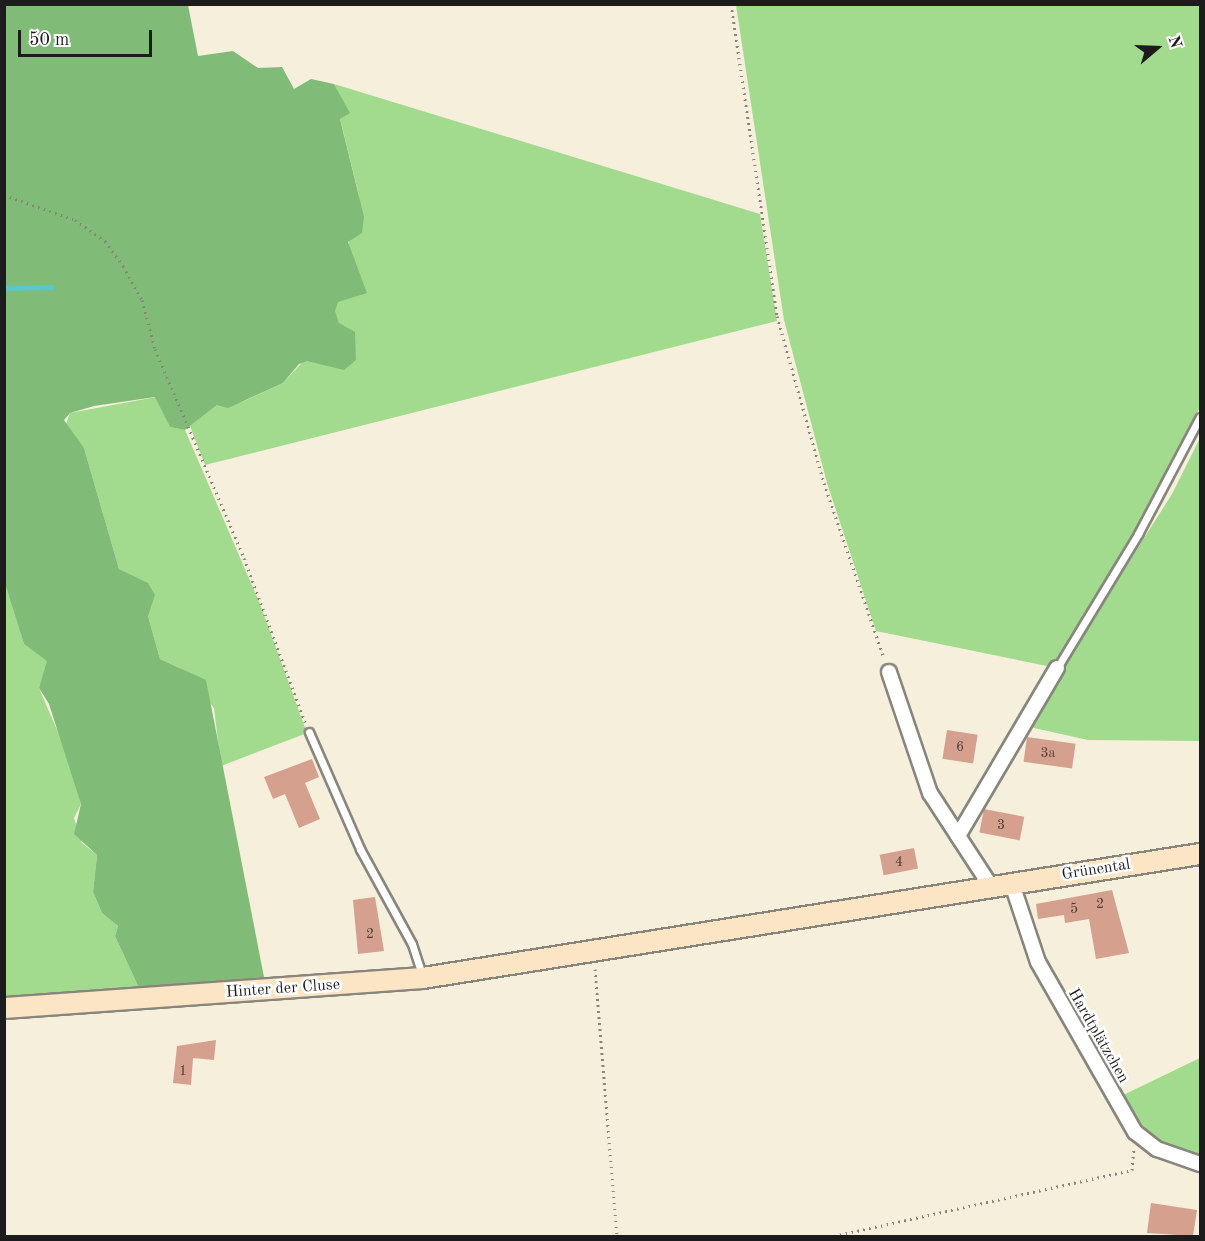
<!DOCTYPE html>
<meta charset="utf-8">
<style>
body{margin:0}
#map{position:relative;width:1205px;height:1241px;overflow:hidden;background:#f5efdc;font-family:"Old Standard TT",serif}
div>[style]{position:absolute}
.green>*{inset:0;background:#a2db8d}
.forest>*{inset:0;background:#81bb78}
.stream>*{height:5px;margin:-2.5px;padding:0 2.5px;transform-origin:2.5px;border-radius:2.5px;background:#59c6d0}
.building>*{inset:0;background:#d5a18e;transform-origin:0 0}
.path>*{height:3px;margin-top:-1.5px;transform-origin:0;background:repeating-linear-gradient(90deg,#88867c 0 1.5px,transparent 0 6px)}
.roads{filter:drop-shadow(2px 0 #88867c) drop-shadow(-2px 0 #88867c) drop-shadow(0 2px #88867c) drop-shadow(0 -2px #88867c)}
.lane>*{height:7px;margin:-3.5px;padding:0 3.5px;transform-origin:3.5px;border-radius:3.5px;background:#fff}
.street>*{height:14px;margin:-7px;padding:0 7px;transform-origin:7px;border-radius:7px;background:#fff}
.secondary>*{height:20px;margin:-10px;padding:0 10px;transform-origin:10px;border-radius:10px;background:#fce5c4}
span{translate:-50% -50%;white-space:nowrap;text-align:center;line-height:1.15;-webkit-text-stroke:5px #fff;paint-order:stroke}
.number-label{font-size:14px;color:#4a3d38}
.number-label span{-webkit-text-stroke-width:0}
.street-label{font-size:16px;color:#1c1c1c}
.frame{position:absolute;inset:0;border:6px solid #1c1c1c;pointer-events:none}
.north{position:absolute;left:1127px;top:18px;width:60px;height:60px;-webkit-text-stroke:4px #fff;paint-order:stroke;rotate:71deg;font-size:16px;font-weight:700;line-height:24px;text-align:center;color:#1c1c1c}
.north::after{content:'';display:block;margin:auto;width:21px;height:27px;background:#1c1c1c;clip-path:polygon(50% 0,100% 100%,50% 72%,0 100%)}
.scale{position:absolute;left:18px;top:30px;width:134px;height:27px;box-sizing:border-box;border:3px solid #1c1c1c;border-top:0;padding-left:8px;font-size:18px;line-height:21px;white-space:nowrap;color:#1c1c1c;-webkit-text-stroke:4px #fff;paint-order:stroke}
</style>
<div id="map">
<div class="green">
<i style="clip-path:polygon(736px 5px,1200px 5px,1200px 407px,1134px 534px,1052px 667px,876px 631px,827px 483px,784px 320px)"></i>
<i style="clip-path:polygon(334px 84px,760px 214px,777px 321px,205px 465px,190px 426px,217px 405px,244px 401px,283px 383px,339px 323px,334px 311px,359px 196px,340px 118px,349px 113px)"></i>
<i style="clip-path:polygon(156px 397px,170px 427px,185px 430px,260px 604px,307px 733px,221px 766px,214px 708px,180px 668px,160px 659px,148px 616px,147px 583px,119px 569px,84px 448px,65px 427px,70px 413px)"></i>
<i style="clip-path:polygon(1200px 438px,1200px 741px,1088px 740px,1025px 726px,1172px 494px)"></i>
<i style="clip-path:polygon(4px 576px,24px 644px,48px 661px,39px 688px,69px 758px,81px 804px,74px 818px,82px 843px,97px 855px,93px 892px,102px 913px,118px 926px,115px 936px,139px 988px,5px 997px)"></i>
<i style="clip-path:polygon(1200px 1058px,1200px 1158px,1156px 1141px,1119px 1097px)"></i>
</div>
<div class="forest">
<i style="clip-path:polygon(4px 5px,188px 5px,198px 56px,233px 51px,258px 68px,282px 67px,294px 89px,311px 79px,334px 84px,350px 113px,340px 119px,364px 217px,362px 233px,348px 242px,367px 293px,338px 302px,335px 311px,339px 323px,355px 332px,356px 360px,344px 370px,307px 361px,299px 364px,283px 383px,228px 408px,217px 405px,185px 430px,170px 427px,155px 397px,94px 406px,70px 413px,64px 420px,84px 448px,119px 569px,148px 583px,155px 595px,148px 616px,160px 659px,206px 680px,264px 977px,139px 988px,115px 936px,118px 926px,102px 913px,93px 892px,97px 855px,74px 834px,81px 804px,49px 704px,39px 688px,47px 661px,24px 644px,6px 586px)"></i>
</div>
<div class="stream">
<i style="left:4px;top:288px;width:47px;rotate:-1.2deg"></i>
</div>
<div class="building">
<i style="left:947px;top:730px;width:31px;height:29px;rotate:9deg"></i>
<i style="left:1027px;top:737px;width:49px;height:25px;rotate:8deg"></i>
<i style="clip-path:polygon(312px 759px,319px 777px,305px 783px,320px 819px,299px 828px,285px 794px,273px 799px,264px 777px)"></i>
<i style="left:984px;top:809px;width:41px;height:24px;rotate:11deg"></i>
<i style="left:914px;top:848px;width:21px;height:35px;rotate:79deg"></i>
<i style="clip-path:polygon(1112px 890px,1129px 953px,1096px 959px,1089px 919px,1065px 923px,1064px 915px,1038px 919px,1036px 904px)"></i>
<i style="clip-path:polygon(375px 897px,384px 951px,358px 954px,353px 900px)"></i>
<i style="clip-path:polygon(216px 1040px,214px 1060px,193px 1058px,191px 1085px,173px 1083px,177px 1046px)"></i>
<i style="clip-path:polygon(1151px 1203px,1197px 1210px,1193px 1236px,1147px 1233px)"></i>
</div>
<div class="path">
<i style="left:731px;top:4px;width:315px;rotate:81.6deg"></i>
<i style="left:777px;top:316px;width:173px;rotate:74.3deg"></i>
<i style="left:824px;top:483px;width:185px;rotate:71.1deg"></i>
<i style="left:4px;top:195px;width:75px;rotate:19.4deg"></i>
<i style="left:75px;top:220px;width:37px;rotate:35deg"></i>
<i style="left:105px;top:241px;width:31px;rotate:54deg"></i>
<i style="left:123px;top:266px;width:39px;rotate:61deg"></i>
<i style="left:142px;top:300px;width:51px;rotate:75.1deg"></i>
<i style="left:155px;top:349px;width:227px;rotate:66.9deg"></i>
<i style="left:244px;top:558px;width:175px;rotate:69.6deg"></i>
<i style="left:595px;top:969px;width:268px;rotate:85.3deg"></i>
<i style="left:834px;top:1236px;width:305px;rotate:-12.5deg"></i>
<i style="left:1132px;top:1170px;width:21px;rotate:-85deg"></i>
</div>
<div class="roads">
<div class="lane">
<i style="left:1057px;top:668px;width:157px;rotate:-58.8deg"></i>
<i style="left:1138px;top:534px;width:132px;rotate:-62.1deg"></i>
<i style="left:309px;top:732px;width:128px;rotate:66.4deg"></i>
<i style="left:360px;top:849px;width:108px;rotate:61.3deg"></i>
<i style="left:412px;top:944px;width:35px;rotate:72deg"></i>
</div>
<div class="street">
<i style="left:889px;top:672px;width:128px;rotate:71.3deg"></i>
<i style="left:930px;top:793px;width:113px;rotate:56.9deg"></i>
<i style="left:958px;top:836px;width:195px;rotate:-59.5deg"></i>
<i style="left:1012px;top:884px;width:82px;rotate:71.6deg"></i>
<i style="left:1038px;top:962px;width:196px;rotate:60.3deg"></i>
<i style="left:1135px;top:1132px;width:28px;rotate:38deg"></i>
<i style="left:1157px;top:1149px;width:46px;rotate:19.2deg"></i>
</div>
<div class="secondary">
<i style="left:4px;top:1008px;width:420px;rotate:-4.1deg"></i>
<i style="left:423px;top:978px;width:787px;rotate:-9.07deg"></i>
</div>
</div>
<div class="number-label">
<span style="left:960px;top:747px">6</span>
<span style="left:1048px;top:753px">3a</span>
<span style="left:1001px;top:825px">3</span>
<span style="left:899px;top:862px">4</span>
<span style="left:1100px;top:904px">2</span>
<span style="left:1074px;top:909px">5</span>
<span style="left:370px;top:934px">2</span>
<span style="left:183px;top:1071px">1</span>
</div>
<div class="street-label">
<span style="left:1096px;top:870px;rotate:-9deg">Grünental</span>
<span style="left:283px;top:989px;rotate:-4deg">Hinter der Cluse</span>
<span style="left:1098px;top:1036px;rotate:60deg">Hardtplätzchen</span>
</div>
<div class="frame"></div>
<div class="north">N</div>
<div class="scale">50 m</div>
</div>
